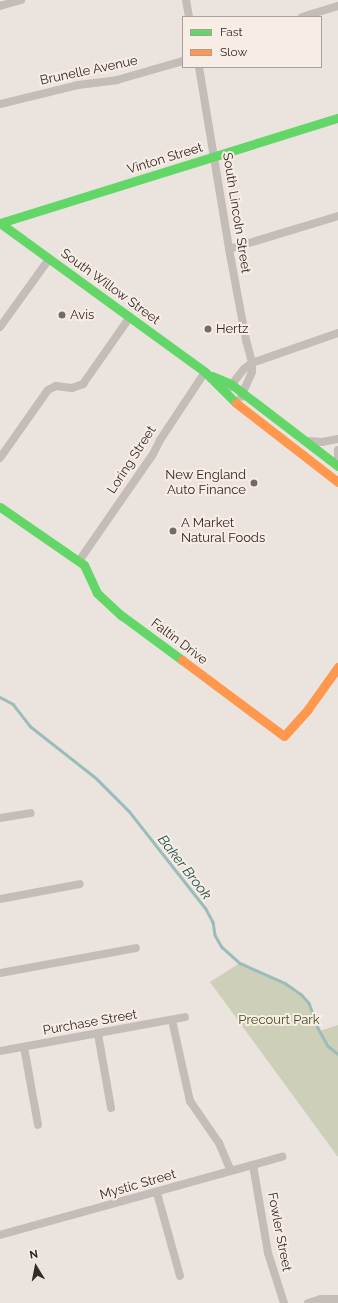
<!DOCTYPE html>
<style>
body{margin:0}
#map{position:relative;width:338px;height:1303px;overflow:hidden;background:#eae3de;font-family:Raleway,sans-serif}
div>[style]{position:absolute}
.green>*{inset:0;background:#cdcfb8}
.stream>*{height:2.5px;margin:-1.25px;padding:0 1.25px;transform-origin:1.25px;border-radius:1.25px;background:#9abdb9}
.street>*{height:8px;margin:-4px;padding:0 4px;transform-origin:4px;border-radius:4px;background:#c4bcb7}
.fast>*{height:9px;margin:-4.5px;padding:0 4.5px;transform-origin:4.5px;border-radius:4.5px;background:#63d668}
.slow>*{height:9px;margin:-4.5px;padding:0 4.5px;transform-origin:4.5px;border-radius:4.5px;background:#ff974d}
.dots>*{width:11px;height:11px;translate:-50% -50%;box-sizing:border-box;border:2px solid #f8ede4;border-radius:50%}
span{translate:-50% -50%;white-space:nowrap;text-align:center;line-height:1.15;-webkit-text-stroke:4px #f8ede4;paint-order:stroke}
.street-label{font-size:13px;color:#342926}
.poi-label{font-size:13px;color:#342926}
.left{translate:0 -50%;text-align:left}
.right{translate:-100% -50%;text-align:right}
.park-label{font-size:13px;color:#47512a}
.water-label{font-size:14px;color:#1d5451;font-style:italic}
.legend{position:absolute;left:182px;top:16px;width:140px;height:52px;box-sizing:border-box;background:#f8ede4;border:1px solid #aa9f98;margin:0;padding:5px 7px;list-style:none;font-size:12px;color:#342926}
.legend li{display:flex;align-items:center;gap:8px;height:20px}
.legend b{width:20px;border:1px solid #aa9f98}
.north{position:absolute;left:16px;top:1247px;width:40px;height:40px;-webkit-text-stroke:3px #f8ede4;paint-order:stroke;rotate:350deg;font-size:11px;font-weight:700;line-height:16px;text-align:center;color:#342926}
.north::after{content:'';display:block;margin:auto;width:14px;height:18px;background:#342926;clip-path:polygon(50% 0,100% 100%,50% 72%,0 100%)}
</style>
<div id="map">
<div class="green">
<i style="clip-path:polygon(240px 963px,285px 983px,301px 994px,309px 1003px,320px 1031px,338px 1025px,338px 1157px,210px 982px)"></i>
</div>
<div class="stream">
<i style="left:0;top:697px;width:15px;rotate:28deg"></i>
<i style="left:13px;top:704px;width:28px;rotate:52deg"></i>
<i style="left:30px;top:726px;width:84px;rotate:38.2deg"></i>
<i style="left:96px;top:778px;width:47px;rotate:45deg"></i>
<i style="left:129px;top:811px;width:125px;rotate:51.8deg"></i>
<i style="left:206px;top:909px;width:15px;rotate:62deg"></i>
<i style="left:213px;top:922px;width:13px;rotate:81deg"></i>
<i style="left:215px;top:935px;width:14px;rotate:60deg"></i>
<i style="left:222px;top:947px;width:24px;rotate:42deg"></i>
<i style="left:240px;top:963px;width:49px;rotate:24deg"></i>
<i style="left:285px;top:983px;width:19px;rotate:35deg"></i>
<i style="left:301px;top:994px;width:12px;rotate:48deg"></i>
<i style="left:309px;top:1003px;width:27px;rotate:70deg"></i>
<i style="left:318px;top:1028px;width:21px;rotate:61deg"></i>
<i style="left:328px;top:1046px;width:13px;rotate:39deg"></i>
</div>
<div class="street">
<i style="left:186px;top:0;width:17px;rotate:80deg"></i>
<i style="left:0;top:6px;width:22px;rotate:-16deg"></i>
<i style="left:302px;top:17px;width:38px;rotate:-17deg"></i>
<i style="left:199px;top:67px;width:184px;rotate:80.6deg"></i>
<i style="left:229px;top:249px;width:93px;rotate:79.4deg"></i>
<i style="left:246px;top:340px;width:24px;rotate:75deg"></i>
<i style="left:252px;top:363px;width:9px;rotate:90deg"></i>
<i style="left:252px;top:372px;width:27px;rotate:114deg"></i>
<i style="left:0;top:104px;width:80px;rotate:-13.7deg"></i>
<i style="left:78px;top:85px;width:39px;rotate:-7deg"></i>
<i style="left:117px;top:80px;width:69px;rotate:-16.1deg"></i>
<i style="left:229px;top:249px;width:114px;rotate:-16.8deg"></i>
<i style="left:0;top:327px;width:84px;rotate:-54.2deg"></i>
<i style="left:229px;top:388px;width:24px;rotate:-52deg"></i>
<i style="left:244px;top:369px;width:10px;rotate:-37deg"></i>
<i style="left:252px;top:363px;width:91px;rotate:-19.2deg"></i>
<i style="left:307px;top:441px;width:15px;rotate:4deg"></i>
<i style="left:322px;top:442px;width:16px;rotate:-11deg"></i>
<i style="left:338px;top:450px;width:10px;rotate:90deg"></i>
<i style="left:0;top:458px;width:83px;rotate:-54.8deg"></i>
<i style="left:48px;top:390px;width:9px;rotate:-27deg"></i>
<i style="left:56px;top:386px;width:16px;rotate:7deg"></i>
<i style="left:72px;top:388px;width:12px;rotate:-20deg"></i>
<i style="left:83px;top:384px;width:82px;rotate:-55deg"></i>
<i style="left:79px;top:561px;width:130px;rotate:-55.3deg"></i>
<i style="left:153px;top:454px;width:16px;rotate:-63deg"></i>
<i style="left:160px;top:440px;width:82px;rotate:-56.5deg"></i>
<i style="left:0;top:818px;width:31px;rotate:-9deg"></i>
<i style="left:0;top:899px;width:81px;rotate:-10.6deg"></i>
<i style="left:0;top:973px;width:138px;rotate:-10.4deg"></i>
<i style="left:172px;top:1020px;width:83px;rotate:77.5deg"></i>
<i style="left:190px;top:1101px;width:51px;rotate:55.4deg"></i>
<i style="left:219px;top:1143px;width:30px;rotate:67deg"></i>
<i style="left:98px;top:1034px;width:75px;rotate:80deg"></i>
<i style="left:24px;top:1047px;width:79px;rotate:79.8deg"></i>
<i style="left:0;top:1051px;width:188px;rotate:-10.4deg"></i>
<i style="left:253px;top:1165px;width:89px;rotate:80.3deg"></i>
<i style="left:268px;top:1253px;width:52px;rotate:72.3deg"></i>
<i style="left:157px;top:1193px;width:86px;rotate:74.5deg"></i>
<i style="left:0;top:1235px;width:293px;rotate:-15.5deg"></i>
<i style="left:308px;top:1303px;width:14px;rotate:-17deg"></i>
<i style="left:321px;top:1299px;width:17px"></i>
</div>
<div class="fast">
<i style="left:0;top:223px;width:354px;rotate:-17.3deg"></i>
<i style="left:0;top:223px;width:253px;rotate:36deg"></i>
<i style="left:205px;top:372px;width:44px;rotate:45deg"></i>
<i style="left:212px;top:376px;width:21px;rotate:23deg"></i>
<i style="left:231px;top:384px;width:135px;rotate:37.5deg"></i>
<i style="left:0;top:507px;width:102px;rotate:34.6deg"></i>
<i style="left:84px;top:565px;width:31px;rotate:65deg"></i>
<i style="left:97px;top:593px;width:33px;rotate:43deg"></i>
<i style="left:121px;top:615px;width:76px;rotate:36.4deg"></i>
</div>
<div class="slow">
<i style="left:236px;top:403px;width:129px;rotate:37.8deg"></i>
<i style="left:182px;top:660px;width:127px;rotate:36.7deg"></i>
<i style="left:284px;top:736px;width:36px;rotate:-48deg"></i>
<i style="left:308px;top:709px;width:52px;rotate:-54.5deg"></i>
</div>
<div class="dots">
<i style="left:62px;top:315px;background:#746a66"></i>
<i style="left:208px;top:329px;background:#746a66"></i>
<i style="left:254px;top:483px;background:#746a66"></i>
<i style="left:173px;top:531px;background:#746a66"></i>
</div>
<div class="street-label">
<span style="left:89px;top:71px;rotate:-12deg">Brunelle Avenue</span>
<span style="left:165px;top:159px;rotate:-17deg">Vinton Street</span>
<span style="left:236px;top:213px;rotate:81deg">South Lincoln Street</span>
<span style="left:110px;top:287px;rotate:36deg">South Willow Street</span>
<span style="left:132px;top:460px;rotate:-57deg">Loring Street</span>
<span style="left:179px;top:642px;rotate:37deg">Faltin Drive</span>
<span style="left:90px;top:1023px;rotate:-10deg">Purchase Street</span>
<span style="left:138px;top:1185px;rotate:-16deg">Mystic Street</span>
<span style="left:279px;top:1232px;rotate:79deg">Fowler Street</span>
</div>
<div class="poi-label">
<span class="left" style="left:70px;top:315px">Avis</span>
<span class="left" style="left:216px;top:329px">Hertz</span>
<span class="right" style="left:246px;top:483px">New England<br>Auto Finance</span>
<span class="left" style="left:181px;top:531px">A Market<br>Natural Foods</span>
</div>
<div class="park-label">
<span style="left:279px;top:1020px">Precourt Park</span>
</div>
<div class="water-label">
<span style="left:185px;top:867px;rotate:52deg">Baker Brook</span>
</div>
<ul class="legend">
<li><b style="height:5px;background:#63d668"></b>Fast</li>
<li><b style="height:5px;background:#ff974d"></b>Slow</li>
</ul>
<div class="north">N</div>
</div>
